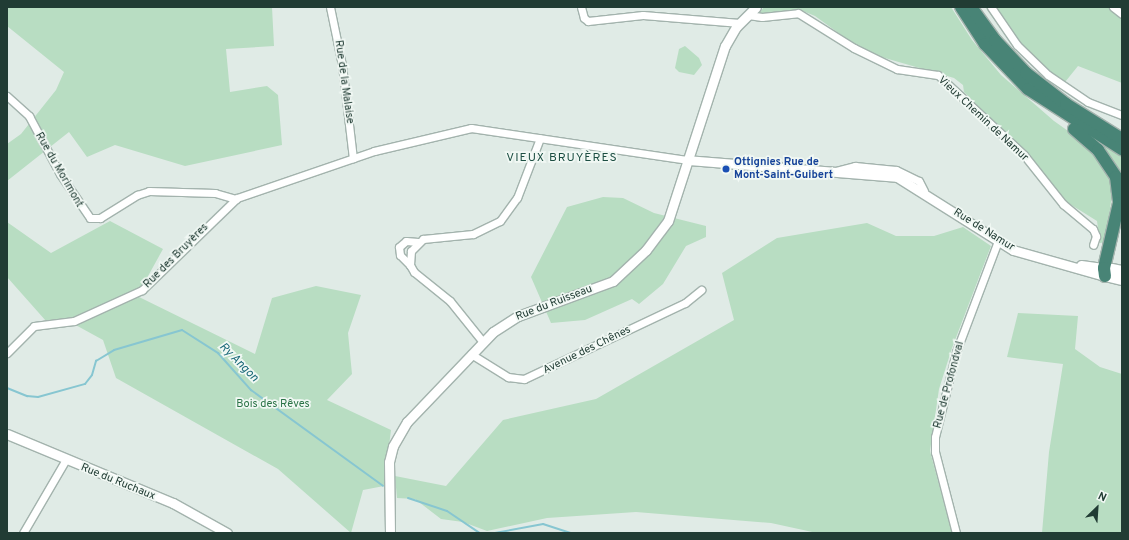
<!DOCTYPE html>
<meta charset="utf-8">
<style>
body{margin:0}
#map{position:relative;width:1129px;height:540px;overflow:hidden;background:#e0ebe6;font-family:Overpass,sans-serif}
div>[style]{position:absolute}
.green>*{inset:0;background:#b8ddc2}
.stream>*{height:2px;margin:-1px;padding:0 1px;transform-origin:1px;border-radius:1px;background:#87c6d1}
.roads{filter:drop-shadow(1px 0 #a3b3ad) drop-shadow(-1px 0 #a3b3ad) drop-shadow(0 1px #a3b3ad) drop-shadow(0 -1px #a3b3ad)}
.minor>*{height:7px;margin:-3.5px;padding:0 3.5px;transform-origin:3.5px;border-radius:3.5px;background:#fff}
.tertiary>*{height:9px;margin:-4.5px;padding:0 4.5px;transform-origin:4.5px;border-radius:4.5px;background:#fff}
.secondary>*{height:10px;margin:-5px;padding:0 5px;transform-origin:5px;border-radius:5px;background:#fff}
.trunk>*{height:12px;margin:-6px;padding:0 6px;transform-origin:6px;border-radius:6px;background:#488476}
.dots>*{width:11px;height:11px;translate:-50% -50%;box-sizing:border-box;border:2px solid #f1f8f4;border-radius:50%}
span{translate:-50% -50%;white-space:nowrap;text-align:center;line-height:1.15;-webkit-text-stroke:3.5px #f1f8f4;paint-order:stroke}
.street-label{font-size:11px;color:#213c34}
.transit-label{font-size:11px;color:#164399;font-weight:700}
.left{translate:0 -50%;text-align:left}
.park-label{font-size:11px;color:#2a7346}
.neighbourhood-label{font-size:12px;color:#1c4e42;letter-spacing:1px}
.water-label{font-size:12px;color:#1a6978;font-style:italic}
.frame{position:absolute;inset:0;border:8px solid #213c34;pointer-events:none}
.north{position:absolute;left:1077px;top:488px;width:40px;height:40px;-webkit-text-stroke:3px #f1f8f4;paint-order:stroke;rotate:25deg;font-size:11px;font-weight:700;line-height:16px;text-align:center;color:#213c34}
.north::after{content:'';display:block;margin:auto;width:14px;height:18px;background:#213c34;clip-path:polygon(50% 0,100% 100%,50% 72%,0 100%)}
</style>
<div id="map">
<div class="green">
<i style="clip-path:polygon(7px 7px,272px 7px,274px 46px,226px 49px,230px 92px,267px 86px,278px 95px,282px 145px,185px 166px,115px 145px,87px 157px,69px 132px,7px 181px,7px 144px,21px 134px,56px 90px,64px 72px,7px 26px)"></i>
<i style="clip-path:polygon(764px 7px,951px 7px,972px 40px,1001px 75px,1054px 121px,1088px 145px,1105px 165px,1113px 185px,1106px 242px,1100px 243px,1097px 221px,1065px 201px,1031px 158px,964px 92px,963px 85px,954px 78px,878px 56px,855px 45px,815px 16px,798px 9px,756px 17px)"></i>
<i style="clip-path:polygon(985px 7px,1110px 7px,1122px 17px,1122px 83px,1078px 66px,1061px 87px,1014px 47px)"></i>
<i style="clip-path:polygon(685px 46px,699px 58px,702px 65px,694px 75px,679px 72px,675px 68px,679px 49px)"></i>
<i style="clip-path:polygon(1095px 139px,1122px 154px,1122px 189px,1117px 169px)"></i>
<i style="clip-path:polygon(603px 197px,623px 198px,654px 213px,706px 226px,706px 237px,686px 246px,663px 284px,639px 304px,632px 299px,585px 320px,551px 323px,531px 277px,567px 207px)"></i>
<i style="clip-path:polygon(110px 221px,163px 249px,137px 296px,255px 354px,272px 298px,316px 286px,361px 295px,348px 333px,352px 374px,327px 400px,391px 430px,384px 486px,363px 490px,351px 533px,278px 469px,116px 378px,103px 340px,72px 323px,46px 321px,7px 277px,7px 222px,51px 253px)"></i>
<i style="clip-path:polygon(867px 223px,896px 236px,934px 236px,963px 227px,991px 246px,952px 348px,939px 389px,930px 451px,952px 533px,817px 533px,771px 523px,636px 512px,547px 518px,487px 531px,463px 522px,441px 519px,415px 499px,397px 498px,395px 476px,446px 486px,503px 420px,596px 399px,734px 320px,722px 273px,777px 238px)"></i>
<i style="clip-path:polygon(1018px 313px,1078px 316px,1075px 349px,1100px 367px,1122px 374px,1122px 533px,1042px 533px,1049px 452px,1063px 364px,1007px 357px)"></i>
</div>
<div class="stream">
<i style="left:7px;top:388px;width:22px;rotate:22deg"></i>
<i style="left:27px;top:396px;width:11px;rotate:5deg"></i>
<i style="left:38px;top:397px;width:49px;rotate:-15.5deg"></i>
<i style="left:85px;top:384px;width:11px;rotate:-52deg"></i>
<i style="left:92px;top:375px;width:15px;rotate:-74deg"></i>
<i style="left:96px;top:361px;width:21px;rotate:-31deg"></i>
<i style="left:114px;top:350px;width:71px;rotate:-16.4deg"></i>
<i style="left:182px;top:330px;width:43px;rotate:32.6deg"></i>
<i style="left:218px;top:353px;width:50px;rotate:48.3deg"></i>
<i style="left:251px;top:390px;width:163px;rotate:36deg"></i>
<i style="left:408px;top:498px;width:41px;rotate:18.4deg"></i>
<i style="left:447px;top:511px;width:40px;rotate:34deg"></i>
<i style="left:495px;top:533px;width:49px;rotate:-10.6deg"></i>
<i style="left:543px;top:524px;width:29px;rotate:18deg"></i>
</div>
<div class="roads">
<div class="minor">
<i style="left:330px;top:7px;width:59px;rotate:78.3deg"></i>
<i style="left:342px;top:65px;width:94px;rotate:83.3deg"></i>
<i style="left:581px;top:7px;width:11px;rotate:75deg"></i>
<i style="left:584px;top:18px;width:5px;rotate:37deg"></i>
<i style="left:588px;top:21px;width:55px;rotate:-6.2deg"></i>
<i style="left:643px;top:15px;width:97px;rotate:4.7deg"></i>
<i style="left:991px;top:7px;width:46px;rotate:55.6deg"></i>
<i style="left:1017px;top:45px;width:43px;rotate:44.1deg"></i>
<i style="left:1048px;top:75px;width:48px;rotate:34deg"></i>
<i style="left:1088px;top:102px;width:36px;rotate:21deg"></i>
<i style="left:1113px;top:7px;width:11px;rotate:38deg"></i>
<i style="left:748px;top:15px;width:14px;rotate:8deg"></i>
<i style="left:762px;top:17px;width:36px;rotate:-6deg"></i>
<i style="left:798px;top:13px;width:66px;rotate:32deg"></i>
<i style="left:854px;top:48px;width:48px;rotate:26deg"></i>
<i style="left:897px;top:69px;width:41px;rotate:8.3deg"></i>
<i style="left:938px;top:75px;width:117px;rotate:42.9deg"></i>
<i style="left:1024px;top:155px;width:63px;rotate:51.5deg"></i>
<i style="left:1063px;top:204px;width:39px;rotate:40deg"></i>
<i style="left:1093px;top:229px;width:8px;rotate:67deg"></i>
<i style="left:1096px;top:236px;width:9px;rotate:108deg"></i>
<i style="left:7px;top:96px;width:30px;rotate:42deg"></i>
<i style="left:29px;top:116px;width:66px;rotate:61.9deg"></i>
<i style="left:60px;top:174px;width:53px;rotate:55.7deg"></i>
<i style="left:90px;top:218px;width:10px"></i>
<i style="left:100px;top:218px;width:44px;rotate:-31.9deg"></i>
<i style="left:137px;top:195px;width:13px;rotate:-18deg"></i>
<i style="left:149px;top:191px;width:66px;rotate:1.7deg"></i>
<i style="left:215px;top:193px;width:22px;rotate:16deg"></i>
<i style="left:836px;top:171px;width:20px;rotate:-15deg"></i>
<i style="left:855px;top:166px;width:41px;rotate:5.6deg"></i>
<i style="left:896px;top:170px;width:25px;rotate:26deg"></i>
<i style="left:919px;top:181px;width:11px;rotate:63deg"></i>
<i style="left:410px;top:265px;width:14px;rotate:-135deg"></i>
<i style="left:400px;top:255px;width:8px;rotate:-97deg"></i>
<i style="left:399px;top:247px;width:9px;rotate:-41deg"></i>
<i style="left:406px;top:241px;width:12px;rotate:5deg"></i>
<i style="left:483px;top:342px;width:53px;rotate:-128.8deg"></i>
<i style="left:450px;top:301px;width:46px;rotate:-141.1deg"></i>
<i style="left:414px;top:272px;width:8px;rotate:-120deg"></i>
<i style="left:410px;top:265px;width:14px;rotate:-86deg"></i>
<i style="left:411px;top:251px;width:17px;rotate:-45deg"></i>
<i style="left:423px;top:239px;width:50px;rotate:-5.7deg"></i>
<i style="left:473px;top:234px;width:30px;rotate:-26deg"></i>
<i style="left:500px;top:221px;width:29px;rotate:-54deg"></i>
<i style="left:517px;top:198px;width:64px;rotate:-69deg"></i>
<i style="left:7px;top:353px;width:38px;rotate:-45deg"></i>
<i style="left:34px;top:326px;width:40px;rotate:-7.1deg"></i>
<i style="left:74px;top:321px;width:75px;rotate:-24.5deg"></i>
<i style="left:142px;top:290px;width:132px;rotate:-44.1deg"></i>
<i style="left:237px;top:198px;width:145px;rotate:-18.9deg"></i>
<i style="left:374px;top:151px;width:100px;rotate:-13.3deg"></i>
<i style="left:471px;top:128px;width:218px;rotate:8.4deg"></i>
<i style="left:471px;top:354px;width:44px;rotate:31.9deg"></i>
<i style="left:508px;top:377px;width:16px;rotate:7deg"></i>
<i style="left:524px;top:379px;width:178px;rotate:-25.3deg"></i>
<i style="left:685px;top:303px;width:21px;rotate:-39deg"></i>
<i style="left:23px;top:533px;width:83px;rotate:-59.7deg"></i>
<i style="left:956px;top:533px;width:84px;rotate:-104.5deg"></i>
<i style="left:935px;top:452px;width:15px;rotate:-90deg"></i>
<i style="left:935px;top:437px;width:88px;rotate:-76.1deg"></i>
<i style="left:956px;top:352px;width:119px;rotate:-69.3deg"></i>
</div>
<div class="tertiary">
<i style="left:687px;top:160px;width:211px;rotate:4.6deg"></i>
<i style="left:897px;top:177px;width:137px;rotate:32.2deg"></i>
<i style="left:1013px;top:250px;width:96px;rotate:15.8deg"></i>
<i style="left:1081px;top:265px;width:29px;rotate:8deg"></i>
<i style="left:7px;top:434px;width:180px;rotate:22.6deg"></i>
<i style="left:173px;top:503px;width:62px;rotate:29.1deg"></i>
<i style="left:390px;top:533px;width:71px;rotate:-90.8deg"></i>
<i style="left:389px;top:462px;width:16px;rotate:-76deg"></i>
<i style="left:393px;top:446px;width:28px;rotate:-60deg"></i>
<i style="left:407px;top:422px;width:124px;rotate:-46.3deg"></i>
<i style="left:493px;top:332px;width:30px;rotate:-33deg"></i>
<i style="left:518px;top:316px;width:101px;rotate:-20.2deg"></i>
<i style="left:613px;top:281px;width:45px;rotate:-43.2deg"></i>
<i style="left:646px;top:250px;width:36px;rotate:-53deg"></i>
<i style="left:668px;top:221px;width:184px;rotate:-72deg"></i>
<i style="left:725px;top:46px;width:22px;rotate:-60deg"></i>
<i style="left:736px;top:27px;width:28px;rotate:-45deg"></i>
</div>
<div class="secondary">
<i style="left:1112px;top:269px;width:10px;rotate:11deg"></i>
<i style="left:1105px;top:276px;width:17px;rotate:13deg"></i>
</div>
<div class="trunk">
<i style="left:961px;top:7px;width:44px;rotate:57deg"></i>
<i style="left:985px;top:44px;width:62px;rotate:46.3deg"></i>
<i style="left:1028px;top:89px;width:112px;rotate:32.6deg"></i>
<i style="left:971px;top:7px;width:41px;rotate:54deg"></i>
<i style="left:995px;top:40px;width:45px;rotate:46.8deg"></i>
<i style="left:1026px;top:73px;width:51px;rotate:37.8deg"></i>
<i style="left:1066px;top:104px;width:66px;rotate:32deg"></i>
<i style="left:1074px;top:129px;width:32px;rotate:41deg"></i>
<i style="left:1098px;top:150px;width:32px;rotate:56deg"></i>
<i style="left:1116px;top:177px;width:26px;rotate:83deg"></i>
<i style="left:1119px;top:203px;width:67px;rotate:103deg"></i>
<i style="left:1104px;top:268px;width:8px;rotate:83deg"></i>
</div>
</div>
<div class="dots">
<i style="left:726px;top:169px;background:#1a4fb4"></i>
</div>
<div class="street-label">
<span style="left:344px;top:82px;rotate:82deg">Rue de la Malaise</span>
<span style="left:983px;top:119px;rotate:43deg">Vieux Chemin de Namur</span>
<span style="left:59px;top:170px;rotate:60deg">Rue du Morimont</span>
<span style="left:984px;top:230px;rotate:32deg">Rue de Namur</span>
<span style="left:176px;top:256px;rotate:-45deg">Rue des Bruyères</span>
<span style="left:554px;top:303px;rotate:-21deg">Rue du Ruisseau</span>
<span style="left:587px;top:350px;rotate:-26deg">Avenue des Chênes</span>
<span style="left:949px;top:385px;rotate:-75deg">Rue de Profondval</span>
<span style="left:118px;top:482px;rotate:22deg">Rue du Ruchaux</span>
</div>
<div class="transit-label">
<span class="left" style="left:734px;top:169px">Ottignies Rue de<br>Mont-Saint-Guibert</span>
</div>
<div class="park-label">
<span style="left:273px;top:404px">Bois des Rêves</span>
</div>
<div class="neighbourhood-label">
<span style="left:562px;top:159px">VIEUX BRUYÈRES</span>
</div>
<div class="water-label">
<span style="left:238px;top:363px;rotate:45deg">Ry Angon</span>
</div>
<div class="frame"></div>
<div class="north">N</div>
</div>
